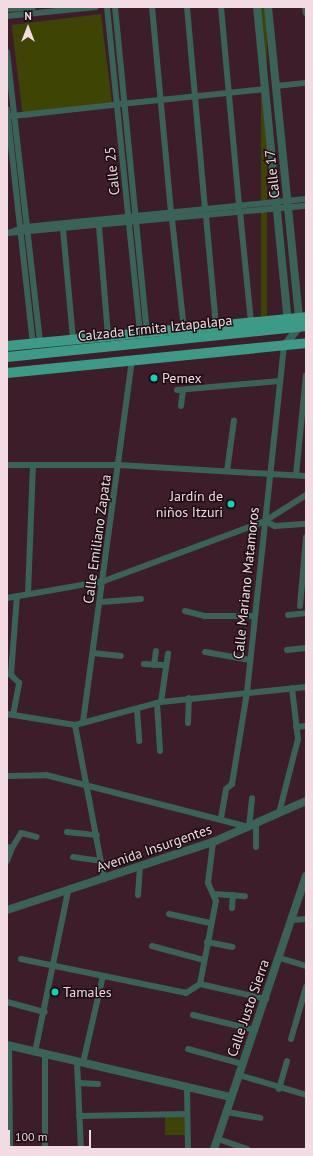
<!DOCTYPE html>
<meta charset="utf-8">
<style>
body{margin:0}
#map{position:relative;width:313px;height:1156px;overflow:hidden;background:#3e1d2a;font-family:"PT Sans",sans-serif}
div>[style]{position:absolute}
.green>*{inset:0;background:#3e4504;transform-origin:0 0}
.minor>*{height:6px;margin:-3px;padding:0 3px;transform-origin:3px;border-radius:3px;background:#396358}
.tertiary>*{height:8px;margin:-4px;padding:0 4px;transform-origin:4px;border-radius:4px;background:#396358}
.primary>*{height:10px;margin:-5px;padding:0 5px;transform-origin:5px;border-radius:5px;background:#3b9b86}
.dots>*{width:11px;height:11px;translate:-50% -50%;box-sizing:border-box;border:2px solid #1c0d12;border-radius:50%}
span{translate:-50% -50%;white-space:nowrap;text-align:center;line-height:1.15;-webkit-text-stroke:3px #1c0d12;paint-order:stroke}
.street-label{font-size:14px;color:#f2dbe2}
.poi-label{font-size:14px;color:#f2dbe2}
.left{translate:0 -50%;text-align:left}
.right{translate:-100% -50%;text-align:right}
.frame{position:absolute;inset:0;border:8px solid #f2dbe2;pointer-events:none}
.north{position:absolute;left:8px;top:8px;width:40px;height:40px;-webkit-text-stroke:3px #1c0d12;paint-order:stroke;rotate:0deg;font-size:11px;font-weight:700;line-height:16px;text-align:center;color:#f2dbe2}
.north::after{content:'';display:block;margin:auto;width:14px;height:18px;background:#f2dbe2;clip-path:polygon(50% 0,100% 100%,50% 72%,0 100%)}
.scale{position:absolute;left:8px;top:1130px;width:83px;height:18px;box-sizing:border-box;border:2px solid #f2dbe2;border-top:0;padding-left:5px;font-size:12px;line-height:14px;white-space:nowrap;color:#f2dbe2;-webkit-text-stroke:3px #1c0d12;paint-order:stroke}
</style>
<div id="map">
<div class="green">
<i style="left:261px;top:7px;width:6px;height:309px"></i>
<i style="left:101px;top:14px;width:94px;height:90px;rotate:83deg"></i>
<i style="left:165px;top:1117px;width:20px;height:18px"></i>
</div>
<div class="minor">
<i style="left:107px;top:7px;width:328px;rotate:84.2deg"></i>
<i style="left:115px;top:7px;width:327px;rotate:84.4deg"></i>
<i style="left:152px;top:7px;width:206px;rotate:84.7deg"></i>
<i style="left:187px;top:7px;width:203px;rotate:84.9deg"></i>
<i style="left:221px;top:7px;width:200px;rotate:84.8deg"></i>
<i style="left:305px;top:7px;width:6px;rotate:81deg"></i>
<i style="left:7px;top:9px;width:26px;rotate:-4deg"></i>
<i style="left:7px;top:16px;width:89px;rotate:-5.8deg"></i>
<i style="left:7px;top:52px;width:293px;rotate:83.5deg"></i>
<i style="left:276px;top:86px;width:30px;rotate:-6deg"></i>
<i style="left:121px;top:104px;width:145px;rotate:-5.9deg"></i>
<i style="left:7px;top:109px;width:235px;rotate:83.7deg"></i>
<i style="left:12px;top:116px;width:103px;rotate:-6.2deg"></i>
<i style="left:240px;top:212px;width:112px;rotate:84.3deg"></i>
<i style="left:206px;top:216px;width:110px;rotate:84.8deg"></i>
<i style="left:172px;top:219px;width:111px;rotate:83.8deg"></i>
<i style="left:99px;top:226px;width:110px;rotate:85.3deg"></i>
<i style="left:63px;top:229px;width:110px;rotate:84.8deg"></i>
<i style="left:11px;top:232px;width:15px;rotate:-20deg"></i>
<i style="left:25px;top:227px;width:282px;rotate:-5.7deg"></i>
<i style="left:7px;top:233px;width:300px;rotate:-5.2deg"></i>
<i style="left:177px;top:390px;width:103px;rotate:-5deg"></i>
<i style="left:181px;top:406px;width:16px;rotate:-83deg"></i>
<i style="left:7px;top:465px;width:112px"></i>
<i style="left:119px;top:465px;width:187px;rotate:3.4deg"></i>
<i style="left:227px;top:471px;width:51px;rotate:-82.2deg"></i>
<i style="left:296px;top:475px;width:100px;rotate:-84.3deg"></i>
<i style="left:265px;top:521px;width:11px;rotate:27deg"></i>
<i style="left:275px;top:526px;width:31px;rotate:-4deg"></i>
<i style="left:28px;top:594px;width:129px;rotate:-87.8deg"></i>
<i style="left:7px;top:598px;width:98px;rotate:-9.9deg"></i>
<i style="left:104px;top:581px;width:172px;rotate:-20.4deg"></i>
<i style="left:265px;top:521px;width:49px;rotate:-32.4deg"></i>
<i style="left:101px;top:602px;width:40px;rotate:-4.3deg"></i>
<i style="left:300px;top:606px;width:69px;rotate:-85deg"></i>
<i style="left:185px;top:611px;width:21px;rotate:14deg"></i>
<i style="left:205px;top:616px;width:50px"></i>
<i style="left:288px;top:615px;width:18px;rotate:-6deg"></i>
<i style="left:287px;top:650px;width:19px;rotate:-6deg"></i>
<i style="left:205px;top:652px;width:46px;rotate:10.1deg"></i>
<i style="left:93px;top:653px;width:28px;rotate:6deg"></i>
<i style="left:144px;top:664px;width:22px;rotate:3deg"></i>
<i style="left:154px;top:665px;width:14px;rotate:-82deg"></i>
<i style="left:161px;top:702px;width:49px;rotate:-81.7deg"></i>
<i style="left:157px;top:703px;width:48px;rotate:86.4deg"></i>
<i style="left:137px;top:709px;width:32px;rotate:86deg"></i>
<i style="left:7px;top:714px;width:69px;rotate:9.2deg"></i>
<i style="left:75px;top:725px;width:89px;rotate:-15deg"></i>
<i style="left:161px;top:702px;width:146px;rotate:-5.9deg"></i>
<i style="left:13px;top:715px;width:33px;rotate:-79deg"></i>
<i style="left:19px;top:683px;width:11px;rotate:-135deg"></i>
<i style="left:11px;top:675px;width:79px;rotate:-85.7deg"></i>
<i style="left:83px;top:722px;width:366px;rotate:-82.3deg"></i>
<i style="left:188px;top:723px;width:25px;rotate:-88deg"></i>
<i style="left:75px;top:725px;width:157px;rotate:79.3deg"></i>
<i style="left:296px;top:727px;width:10px;rotate:-6deg"></i>
<i style="left:7px;top:776px;width:39px;rotate:-1deg"></i>
<i style="left:46px;top:775px;width:210px;rotate:14.4deg"></i>
<i style="left:249px;top:827px;width:29px;rotate:-84deg"></i>
<i style="left:279px;top:813px;width:76px;rotate:-75.6deg"></i>
<i style="left:298px;top:739px;width:51px;rotate:-96.7deg"></i>
<i style="left:221px;top:818px;width:29px;rotate:-80deg"></i>
<i style="left:226px;top:789px;width:8px;rotate:-40deg"></i>
<i style="left:232px;top:784px;width:93px;rotate:-80.7deg"></i>
<i style="left:247px;top:692px;width:348px;rotate:-83.9deg"></i>
<i style="left:67px;top:832px;width:30px;rotate:6deg"></i>
<i style="left:7px;top:847px;width:5px;rotate:11deg"></i>
<i style="left:12px;top:848px;width:17px;rotate:-59deg"></i>
<i style="left:21px;top:833px;width:16px;rotate:14deg"></i>
<i style="left:256px;top:847px;width:23px;rotate:-90deg"></i>
<i style="left:73px;top:857px;width:28px;rotate:8deg"></i>
<i style="left:7px;top:861px;width:14px;rotate:-69deg"></i>
<i style="left:214px;top:894px;width:31px;rotate:4deg"></i>
<i style="left:138px;top:895px;width:28px;rotate:-86deg"></i>
<i style="left:232px;top:908px;width:13px;rotate:-86deg"></i>
<i style="left:169px;top:914px;width:42px;rotate:12.4deg"></i>
<i style="left:292px;top:920px;width:14px;rotate:-4deg"></i>
<i style="left:207px;top:942px;width:26px;rotate:11deg"></i>
<i style="left:152px;top:946px;width:54px;rotate:15.1deg"></i>
<i style="left:280px;top:958px;width:27px;rotate:17deg"></i>
<i style="left:21px;top:959px;width:168px;rotate:11.6deg"></i>
<i style="left:186px;top:993px;width:17px;rotate:-33deg"></i>
<i style="left:200px;top:984px;width:85px;rotate:-79.1deg"></i>
<i style="left:216px;top:901px;width:20px;rotate:-114deg"></i>
<i style="left:208px;top:883px;width:41px;rotate:-83deg"></i>
<i style="left:200px;top:984px;width:68px;rotate:12.8deg"></i>
<i style="left:7px;top:1002px;width:39px;rotate:15deg"></i>
<i style="left:193px;top:1015px;width:64px;rotate:13.6deg"></i>
<i style="left:291px;top:1039px;width:54px;rotate:-73.9deg"></i>
<i style="left:9px;top:1046px;width:103px;rotate:89.4deg"></i>
<i style="left:188px;top:1049px;width:56px;rotate:15.5deg"></i>
<i style="left:35px;top:1052px;width:164px;rotate:-78.4deg"></i>
<i style="left:45px;top:1055px;width:94px;rotate:90deg"></i>
<i style="left:77px;top:1062px;width:87px;rotate:87.4deg"></i>
<i style="left:83px;top:1063px;width:89px;rotate:-77.1deg"></i>
<i style="left:239px;top:1075px;width:70px;rotate:16.6deg"></i>
<i style="left:78px;top:1083px;width:20px;rotate:3deg"></i>
<i style="left:187px;top:1086px;width:63px;rotate:89.1deg"></i>
<i style="left:279px;top:1089px;width:29px;rotate:-74deg"></i>
<i style="left:227px;top:1112px;width:34px;rotate:10deg"></i>
<i style="left:79px;top:1116px;width:108px;rotate:-1.1deg"></i>
<i style="left:218px;top:1139px;width:31px;rotate:19deg"></i>
</div>
<div class="tertiary">
<i style="left:257px;top:7px;width:320px;rotate:84.4deg"></i>
<i style="left:268px;top:7px;width:313px;rotate:84.3deg"></i>
<i style="left:299px;top:318px;width:9px;rotate:90deg"></i>
<i style="left:299px;top:327px;width:24px;rotate:128deg"></i>
<i style="left:7px;top:910px;width:217px;rotate:-18.3deg"></i>
<i style="left:213px;top:842px;width:102px;rotate:-23.8deg"></i>
<i style="left:7px;top:1045px;width:230px;rotate:13.1deg"></i>
<i style="left:214px;top:1149px;width:288px;rotate:-71.4deg"></i>
</div>
<div class="primary">
<i style="left:7px;top:346px;width:300px;rotate:-5.5deg"></i>
<i style="left:7px;top:357px;width:301px;rotate:-5.9deg"></i>
<i style="left:7px;top:373px;width:301px;rotate:-5.7deg"></i>
</div>
<div class="dots">
<i style="left:154px;top:378px;background:#10d5b4"></i>
<i style="left:231px;top:504px;background:#10d5b4"></i>
<i style="left:55px;top:992px;background:#10d5b4"></i>
</div>
<div class="street-label">
<span style="left:112px;top:171px;rotate:-96deg">Calle 25</span>
<span style="left:272px;top:174px;rotate:-96deg">Calle 17</span>
<span style="left:155px;top:328px;rotate:-6deg">Calzada Ermita Iztapalapa</span>
<span style="left:97px;top:539px;rotate:-82deg">Calle Emiliano Zapata</span>
<span style="left:246px;top:583px;rotate:-84deg">Calle Mariano Matamoros</span>
<span style="left:154px;top:848px;rotate:-19deg">Avenida Insurgentes</span>
<span style="left:248px;top:1008px;rotate:-71deg">Calle Justo Sierra</span>
</div>
<div class="poi-label">
<span class="left" style="left:162px;top:378px">Pemex</span>
<span class="right" style="left:223px;top:504px">Jardín de<br>niños Itzuri</span>
<span class="left" style="left:63px;top:992px">Tamales</span>
</div>
<div class="frame"></div>
<div class="north">N</div>
<div class="scale">100 m</div>
</div>
